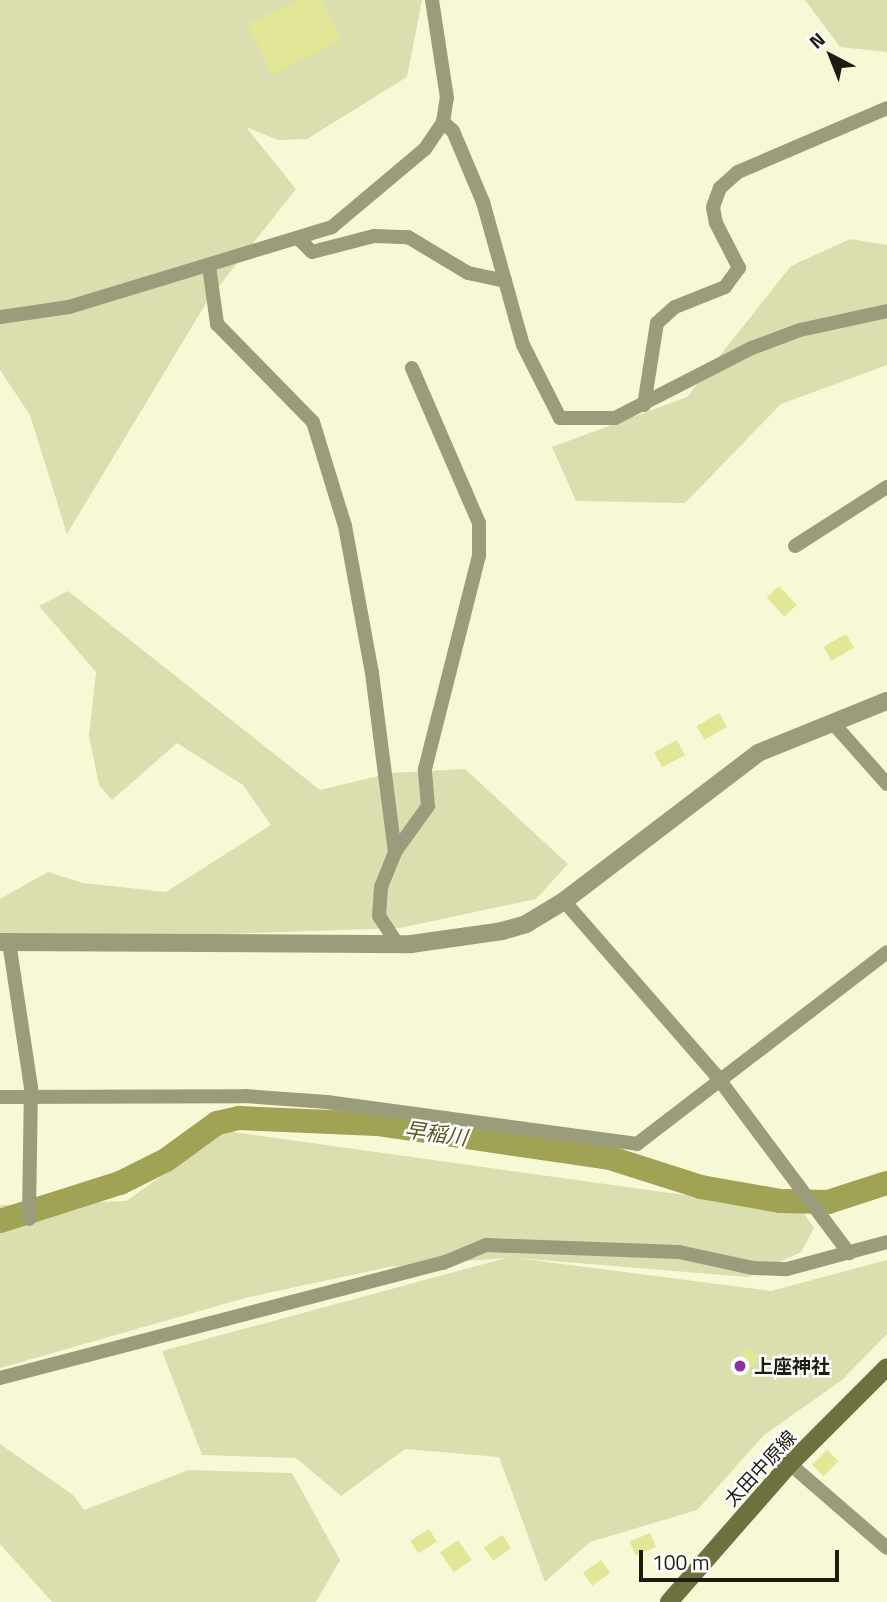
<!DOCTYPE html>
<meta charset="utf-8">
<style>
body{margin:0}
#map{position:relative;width:887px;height:1602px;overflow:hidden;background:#f7f9d6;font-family:"Titillium Web","Noto Sans JP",sans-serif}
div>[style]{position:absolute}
.green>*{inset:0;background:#dbdeae}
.river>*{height:24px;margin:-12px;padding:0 12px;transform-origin:12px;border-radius:12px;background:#a0a254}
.building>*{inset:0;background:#e3e696;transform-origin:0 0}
.minor>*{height:14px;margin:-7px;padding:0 7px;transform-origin:7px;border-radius:7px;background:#9a9c7b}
.tertiary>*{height:18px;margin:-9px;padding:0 9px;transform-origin:9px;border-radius:9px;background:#9a9c7b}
.secondary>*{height:18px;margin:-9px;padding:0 9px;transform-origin:9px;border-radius:9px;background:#6e7040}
.dots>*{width:19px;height:19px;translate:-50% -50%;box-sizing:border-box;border:4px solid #fff;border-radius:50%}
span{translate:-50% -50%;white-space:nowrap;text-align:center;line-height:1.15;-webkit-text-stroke:5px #fff;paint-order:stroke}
.poi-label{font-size:19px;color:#1c1d10;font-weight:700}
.left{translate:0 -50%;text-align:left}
.street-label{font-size:19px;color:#1c1d10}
.water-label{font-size:21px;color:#585920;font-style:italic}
.north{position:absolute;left:796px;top:21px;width:70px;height:70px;-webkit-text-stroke:5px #fff;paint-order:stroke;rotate:318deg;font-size:19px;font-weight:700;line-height:28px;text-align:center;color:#1c1d10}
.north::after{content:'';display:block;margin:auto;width:24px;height:32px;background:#1c1d10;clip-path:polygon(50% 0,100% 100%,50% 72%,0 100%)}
.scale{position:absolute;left:639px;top:1550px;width:200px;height:32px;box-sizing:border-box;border:4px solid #1c1d10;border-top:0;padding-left:9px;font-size:21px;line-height:24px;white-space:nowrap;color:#1c1d10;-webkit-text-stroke:5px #fff;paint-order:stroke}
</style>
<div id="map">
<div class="green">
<i style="clip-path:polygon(0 0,422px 0,407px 77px,307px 139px,278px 140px,246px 127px,296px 189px,208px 300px,67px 534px,30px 415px,0 370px)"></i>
<i style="clip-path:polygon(805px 0,887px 0,887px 52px,840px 47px)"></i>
<i style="clip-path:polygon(850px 239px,887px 245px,887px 365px,781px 404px,685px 503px,576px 501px,552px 447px,687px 397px,791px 266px)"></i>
<i style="clip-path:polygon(68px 591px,320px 790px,391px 773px,465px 769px,568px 864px,536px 899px,400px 928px,0 942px,0 899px,48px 872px,83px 883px,166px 892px,271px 825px,243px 785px,177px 743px,112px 800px,99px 785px,89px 736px,96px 672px,39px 606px)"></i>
<i style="clip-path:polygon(226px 1131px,684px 1195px,791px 1195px,814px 1228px,801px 1252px,748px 1277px,516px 1258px,771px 1291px,887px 1260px,887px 1334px,842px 1380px,764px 1435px,697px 1510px,590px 1542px,545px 1582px,499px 1457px,405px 1449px,341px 1496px,296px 1458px,202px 1455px,162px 1351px,506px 1258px,389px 1267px,249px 1297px,0 1368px,0 1205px,126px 1201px)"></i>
<i style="clip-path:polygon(0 1444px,73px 1495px,84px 1510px,189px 1470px,292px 1473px,340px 1560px,316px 1602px,52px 1602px,0 1544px)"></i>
</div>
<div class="river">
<i style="left:0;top:1221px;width:126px;rotate:-17.6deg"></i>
<i style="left:120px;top:1183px;width:51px;rotate:-26.6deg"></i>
<i style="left:166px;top:1160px;width:63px;rotate:-36deg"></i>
<i style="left:217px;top:1123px;width:23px;rotate:-13deg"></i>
<i style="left:239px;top:1118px;width:138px;rotate:2.5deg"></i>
<i style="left:377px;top:1124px;width:235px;rotate:8.3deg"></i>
<i style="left:610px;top:1158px;width:96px;rotate:17.7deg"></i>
<i style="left:701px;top:1187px;width:80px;rotate:10deg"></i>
<i style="left:780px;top:1201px;width:48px;rotate:1.2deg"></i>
<i style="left:828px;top:1202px;width:62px;rotate:-17.9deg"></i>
</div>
<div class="building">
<i style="clip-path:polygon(298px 0,322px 0,341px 41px,272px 75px,248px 24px)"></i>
<i style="left:779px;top:586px;width:26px;height:17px;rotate:47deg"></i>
<i style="left:846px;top:634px;width:16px;height:26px;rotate:60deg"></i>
<i style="left:719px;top:713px;width:16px;height:26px;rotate:60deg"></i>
<i style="left:677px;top:740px;width:17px;height:26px;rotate:62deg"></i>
<i style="left:748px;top:1347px;width:16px;height:21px;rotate:43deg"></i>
<i style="left:827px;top:1450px;width:16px;height:21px;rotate:45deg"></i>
<i style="left:429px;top:1529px;width:15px;height:22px;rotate:58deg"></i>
<i style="left:650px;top:1533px;width:15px;height:22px;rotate:67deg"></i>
<i style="left:502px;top:1535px;width:16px;height:22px;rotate:55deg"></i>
<i style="left:458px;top:1540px;width:24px;height:22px;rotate:55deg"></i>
<i style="left:601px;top:1560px;width:16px;height:22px;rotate:55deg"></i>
</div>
<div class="minor">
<i style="left:443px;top:122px;width:13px;rotate:42deg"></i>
<i style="left:453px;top:131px;width:77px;rotate:67.1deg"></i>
<i style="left:483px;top:202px;width:148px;rotate:74.4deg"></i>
<i style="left:523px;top:345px;width:82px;rotate:63.1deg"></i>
<i style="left:560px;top:418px;width:55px"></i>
<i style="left:615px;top:418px;width:154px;rotate:-27.1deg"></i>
<i style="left:752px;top:348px;width:51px;rotate:-20.6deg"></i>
<i style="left:800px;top:330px;width:89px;rotate:-12.3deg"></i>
<i style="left:299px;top:239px;width:18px;rotate:45deg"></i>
<i style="left:312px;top:252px;width:64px;rotate:-14.5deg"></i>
<i style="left:374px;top:236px;width:34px;rotate:2deg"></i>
<i style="left:408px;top:237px;width:70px;rotate:31deg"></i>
<i style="left:468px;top:273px;width:38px;rotate:12deg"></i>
<i style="left:209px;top:266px;width:59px;rotate:82.1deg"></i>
<i style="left:217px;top:324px;width:137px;rotate:45.6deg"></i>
<i style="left:313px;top:422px;width:109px;rotate:72.9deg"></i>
<i style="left:345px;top:526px;width:149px;rotate:79.6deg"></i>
<i style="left:372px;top:673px;width:180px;rotate:82.7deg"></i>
<i style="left:0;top:317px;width:70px;rotate:-8.2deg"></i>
<i style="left:69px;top:307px;width:275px;rotate:-16.9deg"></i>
<i style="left:332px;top:227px;width:121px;rotate:-40deg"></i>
<i style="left:425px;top:149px;width:32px;rotate:-56deg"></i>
<i style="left:443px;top:122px;width:24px;rotate:-81deg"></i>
<i style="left:447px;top:98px;width:99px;rotate:-98.7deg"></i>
<i style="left:644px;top:405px;width:83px;rotate:-81deg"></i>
<i style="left:657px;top:323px;width:24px;rotate:-42deg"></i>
<i style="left:675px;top:307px;width:54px;rotate:-21.8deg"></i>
<i style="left:725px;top:287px;width:24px;rotate:-54deg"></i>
<i style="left:739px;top:268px;width:51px;rotate:-117.1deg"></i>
<i style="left:716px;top:223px;width:16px;rotate:-101deg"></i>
<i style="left:713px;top:207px;width:20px;rotate:-70deg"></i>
<i style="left:720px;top:188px;width:24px;rotate:-42deg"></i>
<i style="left:738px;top:172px;width:162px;rotate:-23.2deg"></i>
<i style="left:795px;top:546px;width:109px;rotate:-32.7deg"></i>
<i style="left:832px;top:722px;width:83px;rotate:48.4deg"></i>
<i style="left:564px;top:901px;width:230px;rotate:48.9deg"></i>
<i style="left:715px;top:1074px;width:224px;rotate:53.2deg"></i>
<i style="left:9px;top:942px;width:147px;rotate:81.4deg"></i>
<i style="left:31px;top:1087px;width:132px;rotate:90.9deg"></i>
<i style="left:396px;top:942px;width:31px;rotate:-123deg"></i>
<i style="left:379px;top:916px;width:29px;rotate:-86deg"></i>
<i style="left:381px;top:887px;width:38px;rotate:-68deg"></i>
<i style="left:395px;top:852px;width:57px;rotate:-54.3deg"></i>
<i style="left:428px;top:806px;width:37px;rotate:-95deg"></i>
<i style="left:425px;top:769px;width:221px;rotate:-75.8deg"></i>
<i style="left:479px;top:555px;width:32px;rotate:-90deg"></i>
<i style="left:479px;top:523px;width:169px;rotate:-113.4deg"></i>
<i style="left:0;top:1097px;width:245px;rotate:-0.2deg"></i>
<i style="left:245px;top:1096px;width:82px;rotate:4.2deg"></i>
<i style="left:327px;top:1102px;width:313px;rotate:7.7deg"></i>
<i style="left:637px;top:1144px;width:315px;rotate:-37.5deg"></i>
<i style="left:0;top:1378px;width:458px;rotate:-14.6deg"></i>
<i style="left:443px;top:1263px;width:47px;rotate:-22.7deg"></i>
<i style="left:486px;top:1245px;width:193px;rotate:2.1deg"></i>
<i style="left:679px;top:1252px;width:76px;rotate:12.2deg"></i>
<i style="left:753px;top:1268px;width:34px;rotate:2deg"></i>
<i style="left:787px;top:1269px;width:104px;rotate:-15.1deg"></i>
<i style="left:790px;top:1464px;width:128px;rotate:40.9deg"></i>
</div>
<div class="tertiary">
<i style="left:0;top:942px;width:411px;rotate:0.3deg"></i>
<i style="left:411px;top:944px;width:92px;rotate:-8.1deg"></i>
<i style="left:502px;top:931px;width:25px;rotate:-16deg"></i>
<i style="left:526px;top:924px;width:44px;rotate:-31.2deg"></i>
<i style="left:564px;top:901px;width:244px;rotate:-37.3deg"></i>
<i style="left:758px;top:753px;width:139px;rotate:-22deg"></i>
</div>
<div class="secondary">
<i style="left:669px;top:1602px;width:184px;rotate:-48.8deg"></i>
<i style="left:790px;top:1464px;width:137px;rotate:-45deg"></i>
</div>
<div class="dots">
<i style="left:740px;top:1366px;background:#8b329e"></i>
</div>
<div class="poi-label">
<span class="left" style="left:754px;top:1366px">上座神社</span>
</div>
<div class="street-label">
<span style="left:760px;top:1468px;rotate:-47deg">太田中原線</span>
</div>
<div class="water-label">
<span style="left:436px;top:1133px;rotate:8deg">早稲川</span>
</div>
<div class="north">N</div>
<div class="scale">100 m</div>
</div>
